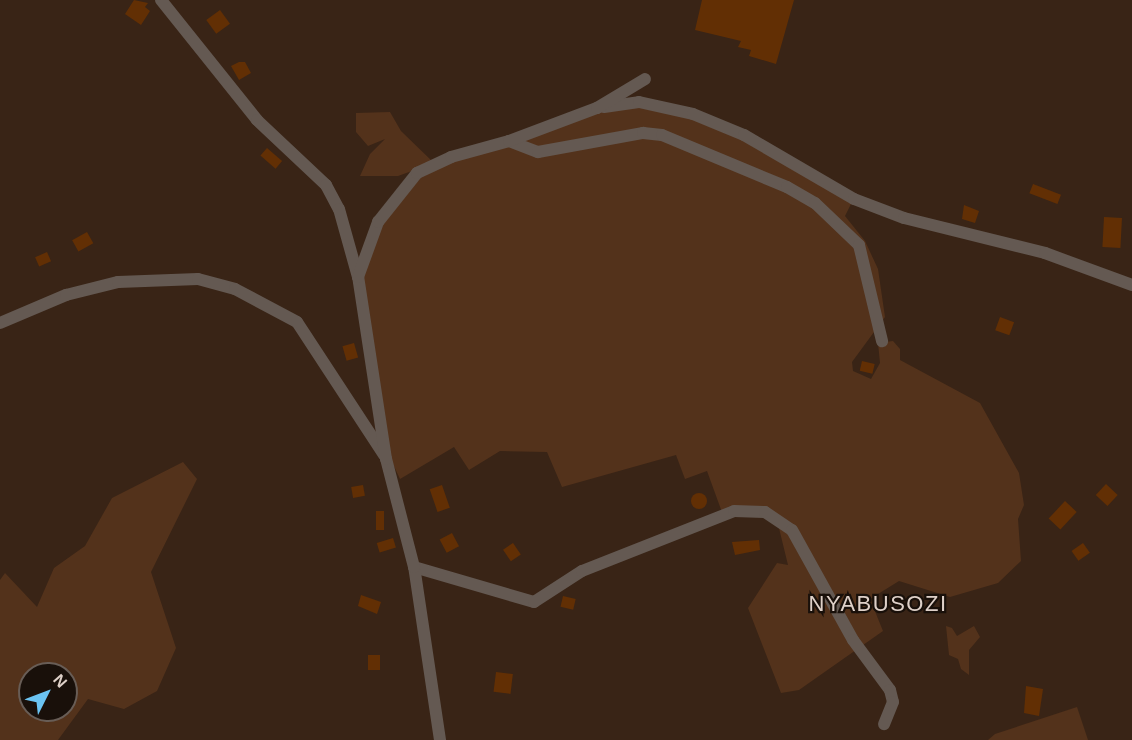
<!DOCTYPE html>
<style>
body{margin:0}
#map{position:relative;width:1132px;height:740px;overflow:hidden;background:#392416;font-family:Helvetica,sans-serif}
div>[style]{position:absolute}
.green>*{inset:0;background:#53321b}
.building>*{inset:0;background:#622f04;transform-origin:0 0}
.round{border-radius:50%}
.minor>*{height:12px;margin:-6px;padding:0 6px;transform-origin:6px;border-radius:6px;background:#645952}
span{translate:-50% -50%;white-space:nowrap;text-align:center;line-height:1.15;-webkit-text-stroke:4.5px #19100a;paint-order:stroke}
.quarter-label{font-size:22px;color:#ded0c8;letter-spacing:1.5px}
.north{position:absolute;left:18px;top:662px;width:60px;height:60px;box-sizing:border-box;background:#19100a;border:2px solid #685d56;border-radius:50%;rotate:48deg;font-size:16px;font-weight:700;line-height:24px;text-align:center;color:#ded0c8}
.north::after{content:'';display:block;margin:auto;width:21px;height:27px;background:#6bc3f2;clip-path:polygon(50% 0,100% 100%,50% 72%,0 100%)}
</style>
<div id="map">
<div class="green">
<i style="clip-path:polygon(638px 103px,693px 114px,853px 200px,845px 216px,865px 241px,878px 269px,885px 317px,852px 362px,853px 371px,871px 379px,880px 363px,878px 343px,893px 341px,900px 349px,900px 360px,980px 403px,1019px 473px,1024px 505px,1018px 519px,1021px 561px,998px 583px,950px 597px,899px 581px,870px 599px,883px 631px,799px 690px,781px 693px,748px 608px,777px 563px,788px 565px,777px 520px,751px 512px,723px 515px,707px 471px,685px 479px,676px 455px,562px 487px,547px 452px,500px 451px,469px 470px,454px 447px,400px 479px,391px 460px,363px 280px,375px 231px,421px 177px,444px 163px,584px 116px)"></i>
<i style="clip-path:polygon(390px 112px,401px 131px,434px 163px,398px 176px,360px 176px,370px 154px,385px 139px,368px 146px,356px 132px,356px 113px)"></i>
<i style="clip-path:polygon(evenodd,183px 462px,197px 479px,151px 572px,176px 648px,157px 691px,124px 709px,88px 699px,58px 740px,0 740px,0 580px,5px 573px,37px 607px,54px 568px,85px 546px,112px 498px,183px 462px,30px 674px,66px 674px,66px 710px,30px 710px,30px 674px)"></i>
<i style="clip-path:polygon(946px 626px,952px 628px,957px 636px,974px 626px,980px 637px,969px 650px,969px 675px,961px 669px,958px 659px,949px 655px)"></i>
<i style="clip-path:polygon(1077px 707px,1088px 740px,988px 740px,995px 734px)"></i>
</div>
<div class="building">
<i style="clip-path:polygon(134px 0,148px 3px,145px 7px,150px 11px,141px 25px,125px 14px)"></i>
<i style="clip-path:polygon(702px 0,794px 0,776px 64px,749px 56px,751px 50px,738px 47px,741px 41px,695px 30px)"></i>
<i style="left:220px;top:10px;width:17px;height:17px;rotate:54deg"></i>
<i style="clip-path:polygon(239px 62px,245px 62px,251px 73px,239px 80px,231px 66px)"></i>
<i style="left:267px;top:148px;width:20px;height:10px;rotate:41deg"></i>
<i style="left:1033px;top:184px;width:30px;height:10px;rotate:21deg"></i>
<i style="clip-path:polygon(964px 205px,979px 211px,975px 223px,962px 219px)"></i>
<i style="left:1104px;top:217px;width:18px;height:30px;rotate:3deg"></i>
<i style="left:87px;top:232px;width:13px;height:17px;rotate:61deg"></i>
<i style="left:47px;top:252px;width:10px;height:13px;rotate:66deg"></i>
<i style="left:1000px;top:317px;width:15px;height:14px;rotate:20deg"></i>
<i style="left:354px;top:343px;width:15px;height:12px;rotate:74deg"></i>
<i style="left:862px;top:361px;width:13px;height:10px;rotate:13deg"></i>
<i style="left:1106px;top:484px;width:16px;height:15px;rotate:43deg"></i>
<i style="left:363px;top:485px;width:11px;height:12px;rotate:80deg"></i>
<i style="left:442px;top:485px;width:24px;height:13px;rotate:71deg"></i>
<i class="round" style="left:691px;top:493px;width:16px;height:16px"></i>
<i style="left:1065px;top:501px;width:16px;height:24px;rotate:43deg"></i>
<i style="left:376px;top:511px;width:8px;height:19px"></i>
<i style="left:452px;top:533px;width:15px;height:14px;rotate:62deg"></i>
<i style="left:393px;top:538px;width:10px;height:17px;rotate:73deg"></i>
<i style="clip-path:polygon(759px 540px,760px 550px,735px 555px,732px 542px)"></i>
<i style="left:513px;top:543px;width:14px;height:12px;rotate:56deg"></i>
<i style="left:1083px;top:543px;width:12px;height:14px;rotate:55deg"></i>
<i style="clip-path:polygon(361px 595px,381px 602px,377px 614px,358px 606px)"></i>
<i style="left:563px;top:596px;width:13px;height:11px;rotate:13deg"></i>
<i style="left:368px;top:655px;width:12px;height:15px"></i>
<i style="left:496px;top:672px;width:17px;height:20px;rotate:7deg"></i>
<i style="clip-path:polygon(1026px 686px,1043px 689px,1039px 716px,1024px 713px)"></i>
</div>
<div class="minor">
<i style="left:161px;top:0;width:154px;rotate:51.3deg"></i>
<i style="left:257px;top:120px;width:95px;rotate:43.3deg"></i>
<i style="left:326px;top:185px;width:27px;rotate:62deg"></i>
<i style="left:339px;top:209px;width:71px;rotate:74.4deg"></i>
<i style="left:604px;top:107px;width:35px;rotate:-8deg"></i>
<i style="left:639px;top:102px;width:55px;rotate:12.5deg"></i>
<i style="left:693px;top:114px;width:55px;rotate:22.4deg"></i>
<i style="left:744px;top:135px;width:127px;rotate:30.2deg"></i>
<i style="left:854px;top:199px;width:53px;rotate:20.8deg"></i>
<i style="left:904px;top:218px;width:145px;rotate:13.9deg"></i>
<i style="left:1045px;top:253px;width:93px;rotate:20.2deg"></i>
<i style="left:509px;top:141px;width:31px;rotate:21deg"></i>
<i style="left:538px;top:152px;width:107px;rotate:-10.3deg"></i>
<i style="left:643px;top:133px;width:19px;rotate:6deg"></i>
<i style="left:662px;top:135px;width:135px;rotate:22.6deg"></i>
<i style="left:787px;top:187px;width:32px;rotate:30deg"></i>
<i style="left:815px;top:203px;width:61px;rotate:43.7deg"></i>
<i style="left:859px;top:245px;width:99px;rotate:76.5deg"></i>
<i style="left:0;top:323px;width:72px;rotate:-23deg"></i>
<i style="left:66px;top:295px;width:54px;rotate:-14deg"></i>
<i style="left:118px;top:282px;width:80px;rotate:-2.1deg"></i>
<i style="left:198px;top:279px;width:38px;rotate:15deg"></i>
<i style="left:235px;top:289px;width:70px;rotate:28deg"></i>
<i style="left:297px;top:322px;width:159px;rotate:56.8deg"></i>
<i style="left:414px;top:567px;width:125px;rotate:16.3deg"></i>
<i style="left:534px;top:602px;width:57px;rotate:-32.9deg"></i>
<i style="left:582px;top:571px;width:163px;rotate:-21.5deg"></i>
<i style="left:734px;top:511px;width:31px;rotate:2deg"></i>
<i style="left:765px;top:512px;width:32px;rotate:34deg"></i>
<i style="left:792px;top:530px;width:126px;rotate:61deg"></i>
<i style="left:853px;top:640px;width:62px;rotate:53.5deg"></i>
<i style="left:890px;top:690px;width:12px;rotate:76deg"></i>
<i style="left:893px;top:702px;width:24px;rotate:112deg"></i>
<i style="left:440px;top:740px;width:175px;rotate:-98.5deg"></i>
<i style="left:414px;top:567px;width:112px;rotate:-104.5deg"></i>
<i style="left:386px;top:459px;width:184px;rotate:-98.7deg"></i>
<i style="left:358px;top:277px;width:59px;rotate:-70deg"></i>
<i style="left:378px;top:222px;width:63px;rotate:-51.5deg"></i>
<i style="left:417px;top:173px;width:38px;rotate:-25deg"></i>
<i style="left:451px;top:157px;width:60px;rotate:-15.4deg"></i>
<i style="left:509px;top:141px;width:94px;rotate:-20.6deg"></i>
<i style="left:597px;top:108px;width:56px;rotate:-31.1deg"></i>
</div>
<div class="quarter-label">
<span style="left:878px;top:604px">NYABUSOZI</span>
</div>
<div class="north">N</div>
</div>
